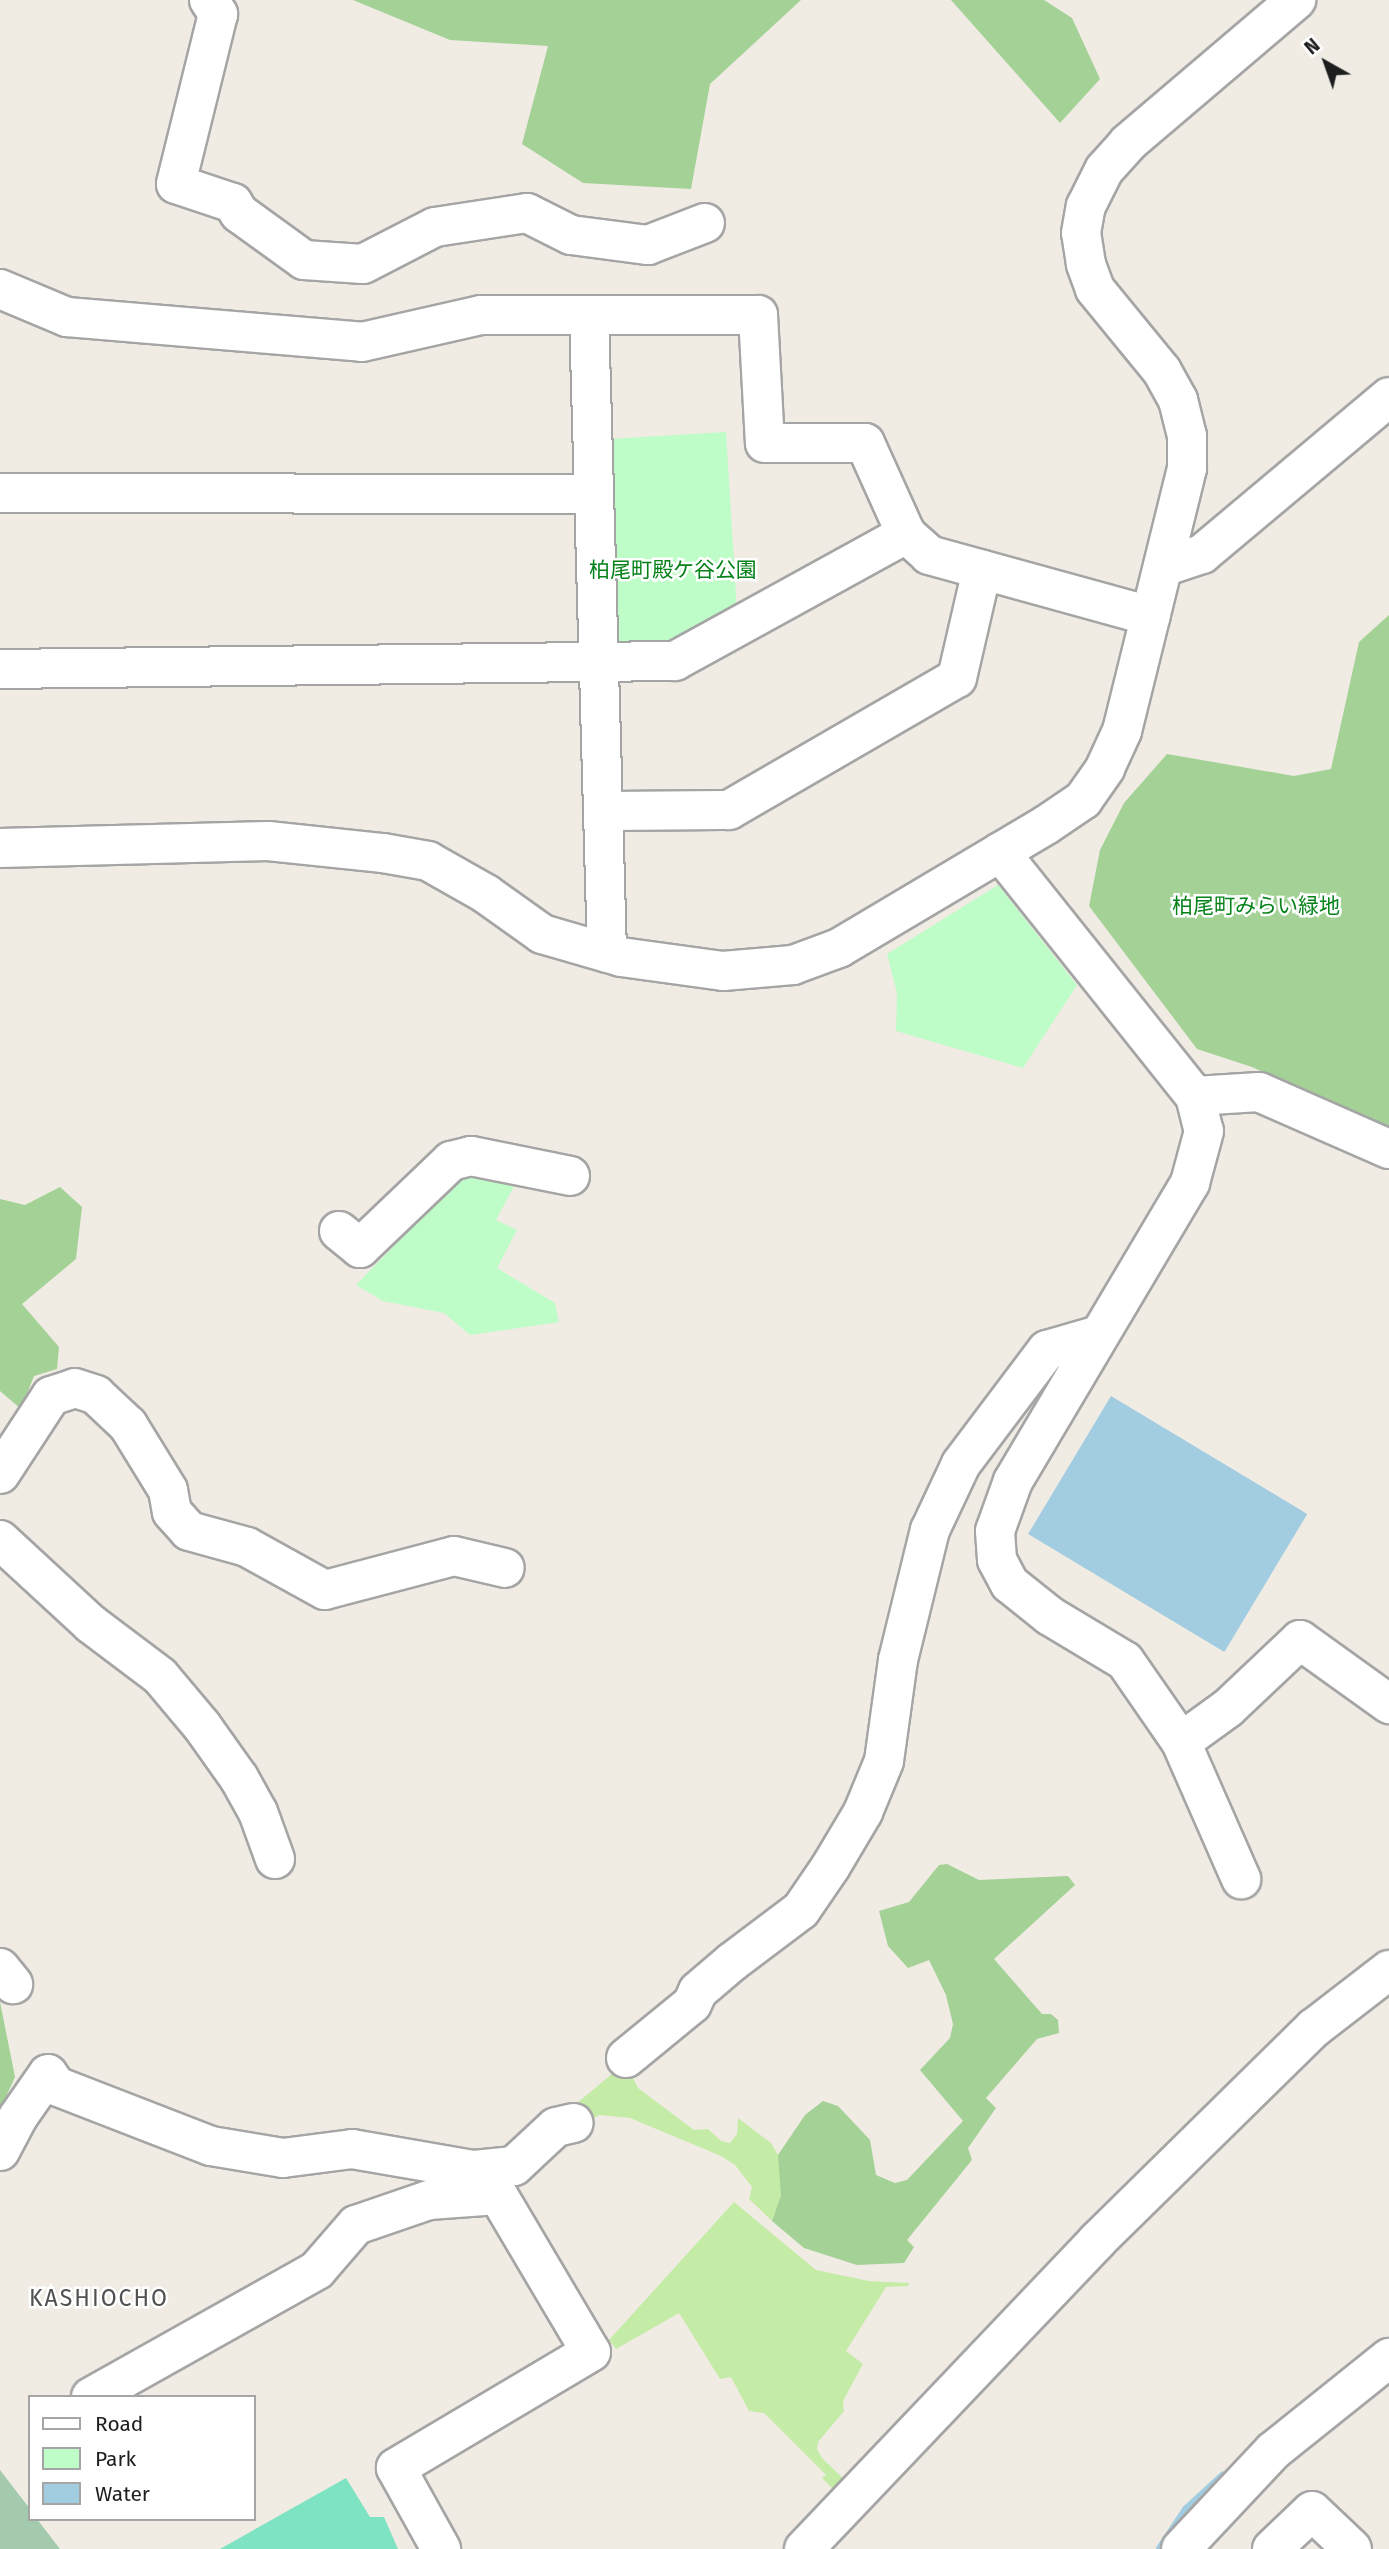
<!DOCTYPE html>
<meta charset="utf-8">
<style>
body{margin:0}
#map{position:relative;width:1389px;height:2549px;overflow:hidden;background:#f0ece4;font-family:"Fira Sans","Noto Sans JP",sans-serif}
div>[style]{position:absolute}
.grass>*{inset:0;background:#c4eca7}
.forest>*{inset:0;background:#a3d196}
.cemetery>*{inset:0;background:#a3caac}
.park>*{inset:0;background:#befcc8}
.pitch>*{inset:0;background:#7de3c3}
.water>*{inset:0;background:#a2cde0;transform-origin:0 0}
.stream>*{height:10px;margin:-5px;padding:0 5px;transform-origin:5px;border-radius:5px;background:#a2cde0}
.roads{filter:drop-shadow(2px 0 #a5a5a5) drop-shadow(-2px 0 #a5a5a5) drop-shadow(0 2px #a5a5a5) drop-shadow(0 -2px #a5a5a5)}
.minor>*{height:38px;margin:-19px;padding:0 19px;transform-origin:19px;border-radius:19px;background:#fff}
span{translate:-50% -50%;white-space:nowrap;text-align:center;line-height:1.15;-webkit-text-stroke:5px #fff;paint-order:stroke}
.park-label{font-size:21px;color:#06821a}
.neighbourhood-label{font-size:23px;color:#515151;letter-spacing:2px}
.legend{position:absolute;left:28px;top:2395px;width:228px;height:126px;box-sizing:border-box;background:#fff;border:2px solid #a5a5a5;margin:0;padding:9px 12px;list-style:none;font-size:21px;color:#1e1e1e}
.legend li{display:flex;align-items:center;gap:14px;height:35px}
.legend b{width:35px;border:2px solid #a5a5a5}
.north{position:absolute;left:1291px;top:28px;width:70px;height:70px;-webkit-text-stroke:5px #fff;paint-order:stroke;rotate:320deg;font-size:19px;font-weight:700;line-height:28px;text-align:center;color:#1e1e1e}
.north::after{content:'';display:block;margin:auto;width:24px;height:32px;background:#1e1e1e;clip-path:polygon(50% 0,100% 100%,50% 72%,0 100%)}
</style>
<div id="map">
<div class="grass">
<i style="clip-path:polygon(625px 2063px,638px 2088px,694px 2130px,708px 2129px,721px 2141px,730px 2143px,737px 2134px,738px 2118px,771px 2143px,778px 2155px,782px 2178px,781px 2195px,772px 2221px,749px 2199px,752px 2187px,735px 2165px,721px 2156px,630px 2118px,599px 2115px,590px 2120px,564px 2114px)"></i>
<i style="clip-path:polygon(734px 2202px,816px 2270px,869px 2281px,909px 2283px,908px 2286px,886px 2287px,846px 2351px,863px 2364px,843px 2401px,844px 2411px,818px 2442px,817px 2449px,822px 2458px,846px 2481px,835px 2491px,822px 2478px,826px 2475px,764px 2413px,749px 2411px,731px 2377px,720px 2379px,679px 2313px,616px 2349px,609px 2340px)"></i>
</div>
<div class="forest">
<i style="clip-path:polygon(353px 0,801px 0,710px 84px,691px 189px,583px 183px,522px 144px,548px 46px,450px 40px)"></i>
<i style="clip-path:polygon(951px 0,1044px 0,1072px 18px,1100px 79px,1060px 123px)"></i>
<i style="clip-path:polygon(1389px 615px,1389px 1131px,1252px 1067px,1197px 1049px,1089px 906px,1100px 850px,1124px 803px,1167px 754px,1294px 776px,1331px 769px,1359px 642px)"></i>
<i style="clip-path:polygon(60px 1187px,82px 1207px,76px 1259px,22px 1304px,59px 1347px,57px 1369px,34px 1376px,21px 1409px,0 1391px,0 1199px,25px 1205px)"></i>
<i style="clip-path:polygon(947px 1864px,979px 1880px,1068px 1876px,1075px 1885px,994px 1959px,1042px 2014px,1051px 2014px,1058px 2020px,1059px 2033px,1037px 2039px,986px 2098px,996px 2108px,968px 2148px,972px 2160px,907px 2240px,914px 2247px,904px 2263px,857px 2265px,804px 2248px,772px 2221px,781px 2195px,778px 2155px,805px 2115px,823px 2101px,838px 2106px,870px 2140px,876px 2175px,895px 2183px,907px 2180px,963px 2121px,920px 2070px,950px 2038px,953px 2024px,946px 1995px,929px 1960px,908px 1968px,888px 1946px,879px 1911px,909px 1902px,939px 1865px)"></i>
<i style="clip-path:polygon(0 2002px,15px 2077px,0 2110px)"></i>
</div>
<div class="cemetery">
<i style="clip-path:polygon(0 2470px,30px 2509px,30px 2519px,37px 2519px,60px 2549px,0 2549px)"></i>
</div>
<div class="park">
<i style="clip-path:polygon(726px 432px,737px 611px,669px 648px,622px 649px,611px 640px,609px 439px)"></i>
<i style="clip-path:polygon(998px 885px,1077px 985px,1023px 1068px,896px 1031px,897px 993px,887px 954px)"></i>
<i style="clip-path:polygon(467px 1171px,520px 1175px,496px 1220px,517px 1230px,497px 1268px,555px 1303px,559px 1322px,470px 1335px,444px 1313px,383px 1301px,356px 1285px)"></i>
</div>
<div class="pitch">
<i style="clip-path:polygon(346px 2478px,370px 2517px,384px 2517px,398px 2549px,220px 2549px)"></i>
</div>
<div class="water">
<i style="left:1111px;top:1396px;width:229px;height:161px;rotate:31deg"></i>
</div>
<div class="stream">
<i style="left:1161px;top:2549px;width:47px;rotate:-56.3deg"></i>
<i style="left:1187px;top:2510px;width:50px;rotate:-42.6deg"></i>
</div>
<div class="roads">
<div class="minor">
<i style="left:209px;top:0;width:17px;rotate:57deg"></i>
<i style="left:218px;top:14px;width:175px;rotate:103.9deg"></i>
<i style="left:176px;top:184px;width:60px;rotate:18.4deg"></i>
<i style="left:233px;top:203px;width:12px;rotate:59deg"></i>
<i style="left:239px;top:213px;width:80px;rotate:35.9deg"></i>
<i style="left:304px;top:260px;width:59px;rotate:3.9deg"></i>
<i style="left:363px;top:264px;width:81px;rotate:-27.2deg"></i>
<i style="left:435px;top:227px;width:93px;rotate:-8.7deg"></i>
<i style="left:527px;top:213px;width:49px;rotate:26.6deg"></i>
<i style="left:571px;top:235px;width:78px;rotate:7.4deg"></i>
<i style="left:648px;top:245px;width:61px;rotate:-21.1deg"></i>
<i style="left:0;top:289px;width:73px;rotate:22.7deg"></i>
<i style="left:67px;top:317px;width:296px;rotate:4.8deg"></i>
<i style="left:362px;top:342px;width:122px;rotate:-12.8deg"></i>
<i style="left:481px;top:315px;width:277px"></i>
<i style="left:758px;top:315px;width:128px;rotate:86.9deg"></i>
<i style="left:765px;top:443px;width:100px"></i>
<i style="left:865px;top:443px;width:100px;rotate:65.7deg"></i>
<i style="left:906px;top:534px;width:31px;rotate:42deg"></i>
<i style="left:929px;top:555px;width:230px;rotate:15.4deg"></i>
<i style="left:589px;top:316px;width:637px;rotate:88.38deg"></i>
<i style="left:0;top:493px;width:594px;rotate:0.1deg"></i>
<i style="left:1163px;top:567px;width:41px;rotate:-18.4deg"></i>
<i style="left:1202px;top:554px;width:244px;rotate:-40deg"></i>
<i style="left:0;top:669px;width:675px;rotate:-0.68deg"></i>
<i style="left:675px;top:661px;width:264px;rotate:-28.8deg"></i>
<i style="left:603px;top:811px;width:126px;rotate:-0.5deg"></i>
<i style="left:729px;top:810px;width:263px;rotate:-30.1deg"></i>
<i style="left:957px;top:678px;width:111px;rotate:-77deg"></i>
<i style="left:0;top:848px;width:268px;rotate:-1.5deg"></i>
<i style="left:268px;top:841px;width:116px;rotate:6deg"></i>
<i style="left:383px;top:853px;width:46px;rotate:10.1deg"></i>
<i style="left:428px;top:861px;width:67px;rotate:29.6deg"></i>
<i style="left:486px;top:894px;width:69px;rotate:35.5deg"></i>
<i style="left:542px;top:934px;width:82px;rotate:16.2deg"></i>
<i style="left:621px;top:957px;width:103px;rotate:7.8deg"></i>
<i style="left:723px;top:971px;width:70px;rotate:-4.9deg"></i>
<i style="left:793px;top:965px;width:49px;rotate:-20.3deg"></i>
<i style="left:839px;top:948px;width:241px;rotate:-30.7deg"></i>
<i style="left:1046px;top:825px;width:45px;rotate:-34deg"></i>
<i style="left:1083px;top:800px;width:39px;rotate:-55deg"></i>
<i style="left:1105px;top:768px;width:41px;rotate:-65.3deg"></i>
<i style="left:1122px;top:731px;width:271px;rotate:-76.1deg"></i>
<i style="left:1187px;top:468px;width:32px;rotate:-90deg"></i>
<i style="left:1187px;top:436px;width:37px;rotate:-104deg"></i>
<i style="left:1178px;top:400px;width:33px;rotate:-119deg"></i>
<i style="left:1162px;top:371px;width:106px;rotate:-129.3deg"></i>
<i style="left:1095px;top:289px;width:27px;rotate:-110deg"></i>
<i style="left:1086px;top:264px;width:31px;rotate:-99deg"></i>
<i style="left:1081px;top:233px;width:27px;rotate:-80deg"></i>
<i style="left:1086px;top:206px;width:40px;rotate:-63.4deg"></i>
<i style="left:1104px;top:170px;width:36px;rotate:-48deg"></i>
<i style="left:1128px;top:143px;width:221px;rotate:-40.4deg"></i>
<i style="left:1000px;top:852px;width:312px;rotate:51.4deg"></i>
<i style="left:1195px;top:1096px;width:36px;rotate:76deg"></i>
<i style="left:1204px;top:1131px;width:54px;rotate:105.1deg"></i>
<i style="left:1190px;top:1183px;width:347px;rotate:120.7deg"></i>
<i style="left:1013px;top:1481px;width:53px;rotate:109.8deg"></i>
<i style="left:995px;top:1531px;width:29px;rotate:86deg"></i>
<i style="left:997px;top:1560px;width:27px;rotate:62deg"></i>
<i style="left:1010px;top:1584px;width:51px;rotate:38.7deg"></i>
<i style="left:1050px;top:1616px;width:87px;rotate:31deg"></i>
<i style="left:1125px;top:1661px;width:98px;rotate:55.3deg"></i>
<i style="left:1181px;top:1742px;width:58px;rotate:-35.9deg"></i>
<i style="left:1228px;top:1708px;width:99px;rotate:-43.4deg"></i>
<i style="left:1300px;top:1640px;width:110px;rotate:35.7deg"></i>
<i style="left:1195px;top:1096px;width:64px;rotate:-3.6deg"></i>
<i style="left:1259px;top:1092px;width:142px;rotate:23.7deg"></i>
<i style="left:339px;top:1231px;width:27px;rotate:39deg"></i>
<i style="left:360px;top:1248px;width:126px;rotate:-43.7deg"></i>
<i style="left:451px;top:1161px;width:21px;rotate:-14deg"></i>
<i style="left:471px;top:1156px;width:101px;rotate:11.4deg"></i>
<i style="left:0;top:1474px;width:93px;rotate:-56.8deg"></i>
<i style="left:51px;top:1396px;width:25px;rotate:-18deg"></i>
<i style="left:75px;top:1388px;width:22px;rotate:18deg"></i>
<i style="left:96px;top:1395px;width:44px;rotate:43.2deg"></i>
<i style="left:128px;top:1425px;width:76px;rotate:58.4deg"></i>
<i style="left:168px;top:1490px;width:22px;rotate:80deg"></i>
<i style="left:172px;top:1512px;width:25px;rotate:48deg"></i>
<i style="left:189px;top:1531px;width:60px;rotate:15.4deg"></i>
<i style="left:247px;top:1547px;width:89px;rotate:28.9deg"></i>
<i style="left:325px;top:1590px;width:133px;rotate:-14.8deg"></i>
<i style="left:454px;top:1556px;width:52px;rotate:13.2deg"></i>
<i style="left:0;top:1540px;width:124px;rotate:42.7deg"></i>
<i style="left:91px;top:1624px;width:86px;rotate:37deg"></i>
<i style="left:160px;top:1676px;width:65px;rotate:50deg"></i>
<i style="left:202px;top:1726px;width:64px;rotate:54.6deg"></i>
<i style="left:239px;top:1778px;width:39px;rotate:61deg"></i>
<i style="left:258px;top:1812px;width:50px;rotate:70.1deg"></i>
<i style="left:1181px;top:1742px;width:150px;rotate:66.3deg"></i>
<i style="left:0;top:1968px;width:21px;rotate:51deg"></i>
<i style="left:626px;top:2058px;width:85px;rotate:-39.3deg"></i>
<i style="left:692px;top:2004px;width:14px;rotate:-65deg"></i>
<i style="left:698px;top:1991px;width:45px;rotate:-40.5deg"></i>
<i style="left:732px;top:1962px;width:86px;rotate:-37deg"></i>
<i style="left:801px;top:1910px;width:53px;rotate:-55.7deg"></i>
<i style="left:831px;top:1866px;width:63px;rotate:-59.3deg"></i>
<i style="left:863px;top:1812px;width:55px;rotate:-67.6deg"></i>
<i style="left:884px;top:1761px;width:102px;rotate:-82.1deg"></i>
<i style="left:898px;top:1660px;width:134px;rotate:-76.2deg"></i>
<i style="left:930px;top:1530px;width:73px;rotate:-64.8deg"></i>
<i style="left:961px;top:1464px;width:143px;rotate:-53deg"></i>
<i style="left:1047px;top:1350px;width:54px;rotate:-16.1deg"></i>
<i style="left:0;top:2151px;width:38px;rotate:-62deg"></i>
<i style="left:18px;top:2117px;width:52px;rotate:-55.1deg"></i>
<i style="left:48px;top:2074px;width:14px;rotate:56deg"></i>
<i style="left:56px;top:2086px;width:166px;rotate:21.2deg"></i>
<i style="left:211px;top:2146px;width:73px;rotate:9.5deg"></i>
<i style="left:283px;top:2158px;width:70px;rotate:-7.4deg"></i>
<i style="left:352px;top:2149px;width:124px;rotate:9.8deg"></i>
<i style="left:474px;top:2170px;width:40px;rotate:-5.7deg"></i>
<i style="left:514px;top:2166px;width:57px;rotate:-42.9deg"></i>
<i style="left:556px;top:2127px;width:18px;rotate:-13deg"></i>
<i style="left:91px;top:2397px;width:259px;rotate:-29.3deg"></i>
<i style="left:317px;top:2270px;width:60px;rotate:-49.1deg"></i>
<i style="left:356px;top:2225px;width:77px;rotate:-18.9deg"></i>
<i style="left:429px;top:2200px;width:69px;rotate:-4.1deg"></i>
<i style="left:498px;top:2195px;width:182px;rotate:59.4deg"></i>
<i style="left:591px;top:2352px;width:227px;rotate:149.3deg"></i>
<i style="left:396px;top:2468px;width:93px;rotate:60.9deg"></i>
<i style="left:804px;top:2549px;width:425px;rotate:-46.4deg"></i>
<i style="left:1097px;top:2241px;width:304px;rotate:-44.5deg"></i>
<i style="left:1314px;top:2028px;width:95px;rotate:-37.7deg"></i>
<i style="left:1181px;top:2549px;width:134px;rotate:-46.8deg"></i>
<i style="left:1273px;top:2451px;width:149px;rotate:-38.7deg"></i>
<i style="left:1272px;top:2549px;width:55px;rotate:-43.5deg"></i>
<i style="left:1312px;top:2511px;width:55px;rotate:43.5deg"></i>
</div>
</div>
<div class="park-label">
<span style="left:673px;top:570px">柏尾町殿ケ谷公園</span>
<span style="left:1256px;top:906px">柏尾町みらい緑地</span>
</div>
<div class="neighbourhood-label">
<span style="left:99px;top:2298px">KASHIOCHO</span>
</div>
<ul class="legend">
<li><b style="height:9px;background:#fff"></b>Road</li>
<li><b style="height:19px;background:#befcc8"></b>Park</li>
<li><b style="height:19px;background:#a2cde0"></b>Water</li>
</ul>
<div class="north">N</div>
</div>
